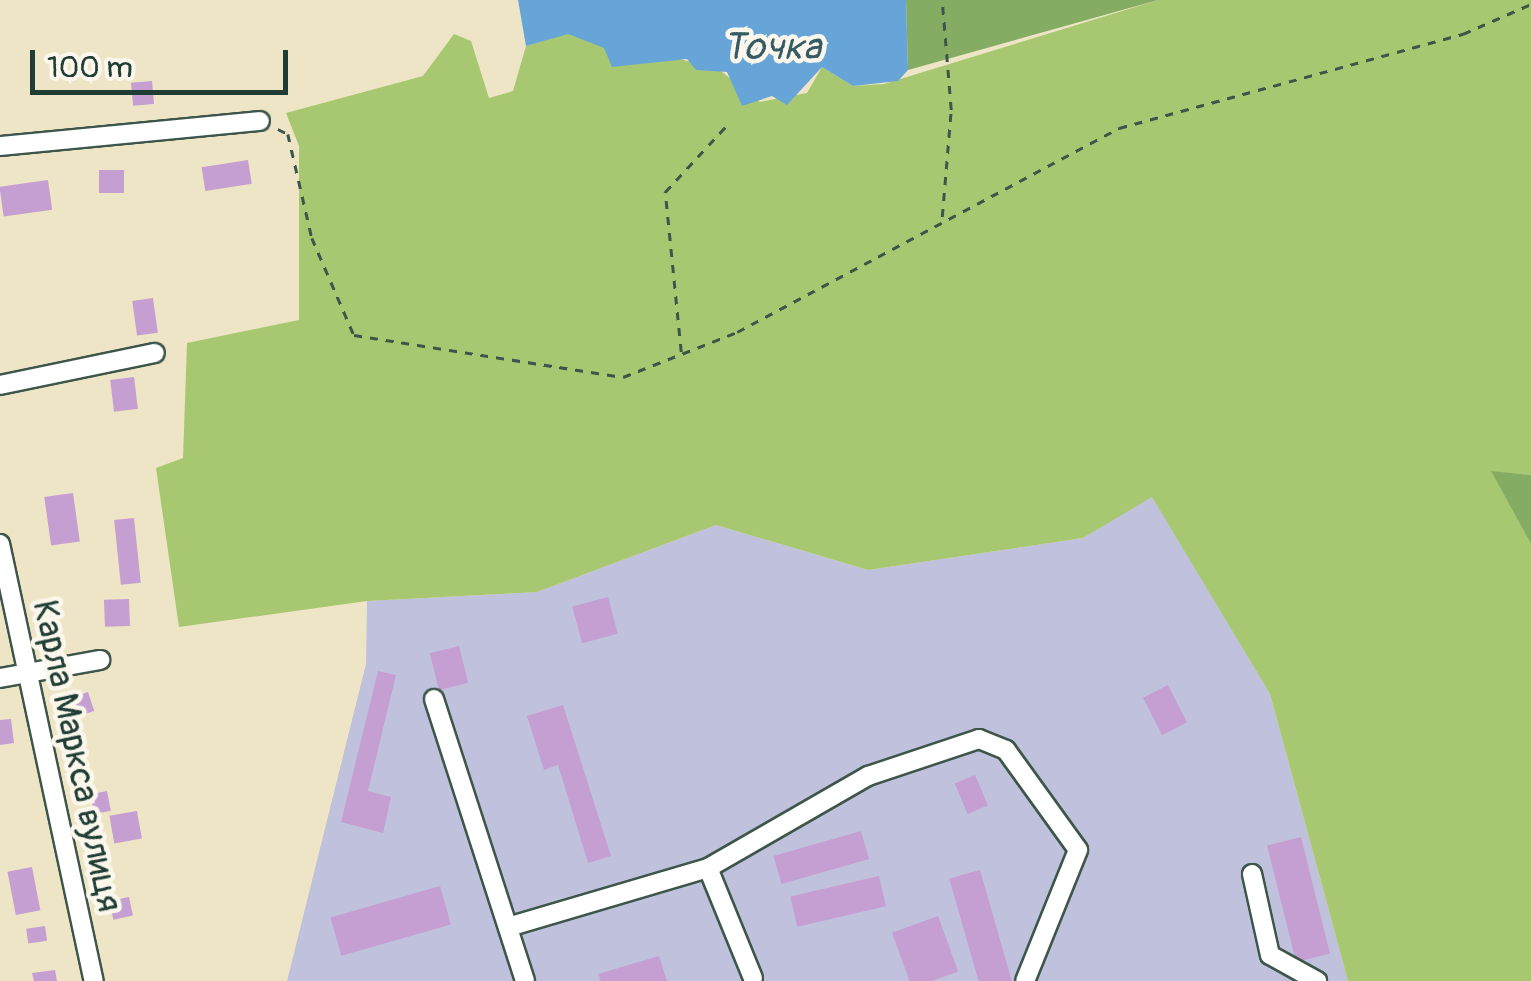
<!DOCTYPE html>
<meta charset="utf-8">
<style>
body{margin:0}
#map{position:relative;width:1531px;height:981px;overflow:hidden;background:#ede5c6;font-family:Pangolin,sans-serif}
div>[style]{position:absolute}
.industrial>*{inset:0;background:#c0c2dd}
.green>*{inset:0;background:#a7c871}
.forest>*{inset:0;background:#85ac63}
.water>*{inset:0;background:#67a4d8}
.building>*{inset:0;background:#c59ed2;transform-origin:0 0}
.path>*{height:2.5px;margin-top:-1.25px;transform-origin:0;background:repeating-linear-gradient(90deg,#3e564a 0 8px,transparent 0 16px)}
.roads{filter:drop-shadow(2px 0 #3e564a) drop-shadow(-2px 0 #3e564a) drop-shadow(0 2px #3e564a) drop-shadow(0 -2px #3e564a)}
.minor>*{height:18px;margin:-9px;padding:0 9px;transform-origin:9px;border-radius:9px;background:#fff}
span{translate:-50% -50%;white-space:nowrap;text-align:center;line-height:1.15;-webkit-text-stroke:9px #fbf7ec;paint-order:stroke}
.street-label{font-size:35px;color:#1f3d34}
.water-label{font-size:38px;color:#355c65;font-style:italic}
.scale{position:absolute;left:30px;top:50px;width:258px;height:45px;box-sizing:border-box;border:5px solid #1f3d34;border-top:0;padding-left:12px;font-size:30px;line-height:35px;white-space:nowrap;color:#1f3d34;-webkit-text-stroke:8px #fbf7ec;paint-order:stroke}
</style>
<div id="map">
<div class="industrial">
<i style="clip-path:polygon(1152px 496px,1270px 694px,1348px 981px,287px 981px,366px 664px,367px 601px,537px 592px,716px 525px,868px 570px,1083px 538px)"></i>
</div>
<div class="green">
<i style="clip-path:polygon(1158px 0,1531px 0,1531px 475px,1492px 472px,1531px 544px,1531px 981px,1348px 981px,1270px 694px,1152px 497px,1083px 538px,868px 570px,716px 525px,537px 592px,367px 601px,179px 627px,156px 468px,183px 458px,187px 343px,299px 320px,299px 146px,286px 113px,423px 76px,454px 34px,471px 41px,489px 98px,513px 91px,526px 46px,568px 33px,717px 68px,760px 102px,807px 93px,822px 67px,853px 86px,884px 84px)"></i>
</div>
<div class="forest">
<i style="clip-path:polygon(906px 0,1158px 0,908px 70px)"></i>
<i style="clip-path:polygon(1491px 471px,1531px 475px,1531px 544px)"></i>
</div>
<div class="water">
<i style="clip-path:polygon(518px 0,906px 0,908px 70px,898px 81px,853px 86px,822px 67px,787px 105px,772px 96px,742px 106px,727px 72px,696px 70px,687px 59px,612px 67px,604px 48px,568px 34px,526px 46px)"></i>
</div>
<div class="building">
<i style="left:152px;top:81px;width:23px;height:21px;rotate:85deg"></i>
<i style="left:248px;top:160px;width:24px;height:47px;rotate:81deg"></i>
<i style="left:99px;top:170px;width:25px;height:23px"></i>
<i style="left:48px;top:180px;width:30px;height:49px;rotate:82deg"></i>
<i style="left:153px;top:298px;width:35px;height:21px;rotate:82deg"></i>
<i style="left:134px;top:377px;width:32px;height:24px;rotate:83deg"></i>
<i style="left:73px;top:493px;width:49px;height:29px;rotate:82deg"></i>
<i style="left:134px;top:518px;width:65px;height:20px;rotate:84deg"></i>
<i style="left:608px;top:597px;width:38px;height:37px;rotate:75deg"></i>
<i style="left:129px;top:599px;width:27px;height:25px;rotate:88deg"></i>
<i style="left:459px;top:646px;width:38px;height:30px;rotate:76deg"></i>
<i style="clip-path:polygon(378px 671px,396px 675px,368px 791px,391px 797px,383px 833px,341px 822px)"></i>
<i style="left:1168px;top:685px;width:42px;height:28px;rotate:63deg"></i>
<i style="left:88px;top:692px;width:20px;height:24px;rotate:72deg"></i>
<i style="clip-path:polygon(563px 705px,611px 856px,588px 863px,558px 765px,544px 770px,527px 716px)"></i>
<i style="clip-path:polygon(11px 719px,14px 743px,0 745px,0 720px)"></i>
<i style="left:975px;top:775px;width:33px;height:22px;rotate:67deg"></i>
<i style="left:107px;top:791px;width:20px;height:17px;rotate:79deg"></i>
<i style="left:137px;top:811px;width:28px;height:28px;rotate:80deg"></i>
<i style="left:861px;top:831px;width:29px;height:91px;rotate:74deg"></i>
<i style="left:1301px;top:837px;width:120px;height:35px;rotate:76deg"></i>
<i style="left:32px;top:867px;width:44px;height:25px;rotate:79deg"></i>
<i style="left:980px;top:870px;width:116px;height:32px;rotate:74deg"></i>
<i style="left:879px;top:876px;width:31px;height:91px;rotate:77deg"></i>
<i style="left:440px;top:886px;width:40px;height:114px;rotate:74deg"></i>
<i style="left:129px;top:897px;width:19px;height:20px;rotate:78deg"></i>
<i style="left:938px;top:916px;width:59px;height:49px;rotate:70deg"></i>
<i style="left:45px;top:926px;width:15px;height:19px;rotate:82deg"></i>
<i style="clip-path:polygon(659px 956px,667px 981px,601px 981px,598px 974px)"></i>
<i style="clip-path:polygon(55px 970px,57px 981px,34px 981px,32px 973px)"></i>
</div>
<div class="path">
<i style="left:278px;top:129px;width:11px;rotate:27deg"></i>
<i style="left:288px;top:134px;width:107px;rotate:77deg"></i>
<i style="left:312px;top:238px;width:106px;rotate:66.6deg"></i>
<i style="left:354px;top:335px;width:272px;rotate:8.9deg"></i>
<i style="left:623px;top:377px;width:123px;rotate:-21.5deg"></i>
<i style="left:737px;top:332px;width:433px;rotate:-28.1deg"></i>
<i style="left:1119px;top:128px;width:357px;rotate:-15.3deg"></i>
<i style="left:1463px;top:34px;width:74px;rotate:-23.8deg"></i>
<i style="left:942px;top:217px;width:107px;rotate:-85.2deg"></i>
<i style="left:951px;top:110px;width:110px;rotate:-94.7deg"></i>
<i style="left:681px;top:352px;width:161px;rotate:-95.7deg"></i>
<i style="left:665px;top:192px;width:93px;rotate:-47.2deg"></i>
</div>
<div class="roads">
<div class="minor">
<i style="left:0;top:146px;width:261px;rotate:-5.5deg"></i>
<i style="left:0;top:385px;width:158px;rotate:-11.7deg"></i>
<i style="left:0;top:544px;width:447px;rotate:77.9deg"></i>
<i style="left:0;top:678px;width:102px;rotate:-10.2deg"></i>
<i style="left:434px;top:699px;width:296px;rotate:72.1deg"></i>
<i style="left:708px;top:868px;width:119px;rotate:67.8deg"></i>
<i style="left:1252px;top:874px;width:83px;rotate:77.5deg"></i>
<i style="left:1270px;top:955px;width:54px;rotate:29deg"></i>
<i style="left:508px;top:927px;width:209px;rotate:-16.4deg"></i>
<i style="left:708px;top:868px;width:185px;rotate:-29.9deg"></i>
<i style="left:868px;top:776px;width:117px;rotate:-18.4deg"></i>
<i style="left:979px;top:739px;width:29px;rotate:22deg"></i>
<i style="left:1006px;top:750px;width:123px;rotate:54.2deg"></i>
<i style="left:1078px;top:850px;width:141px;rotate:112deg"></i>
</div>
</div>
<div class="street-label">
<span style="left:77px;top:756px;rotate:78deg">Карла Маркса вулиця</span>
</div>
<div class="water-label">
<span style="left:772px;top:48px">Точка</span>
</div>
<div class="scale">100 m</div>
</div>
